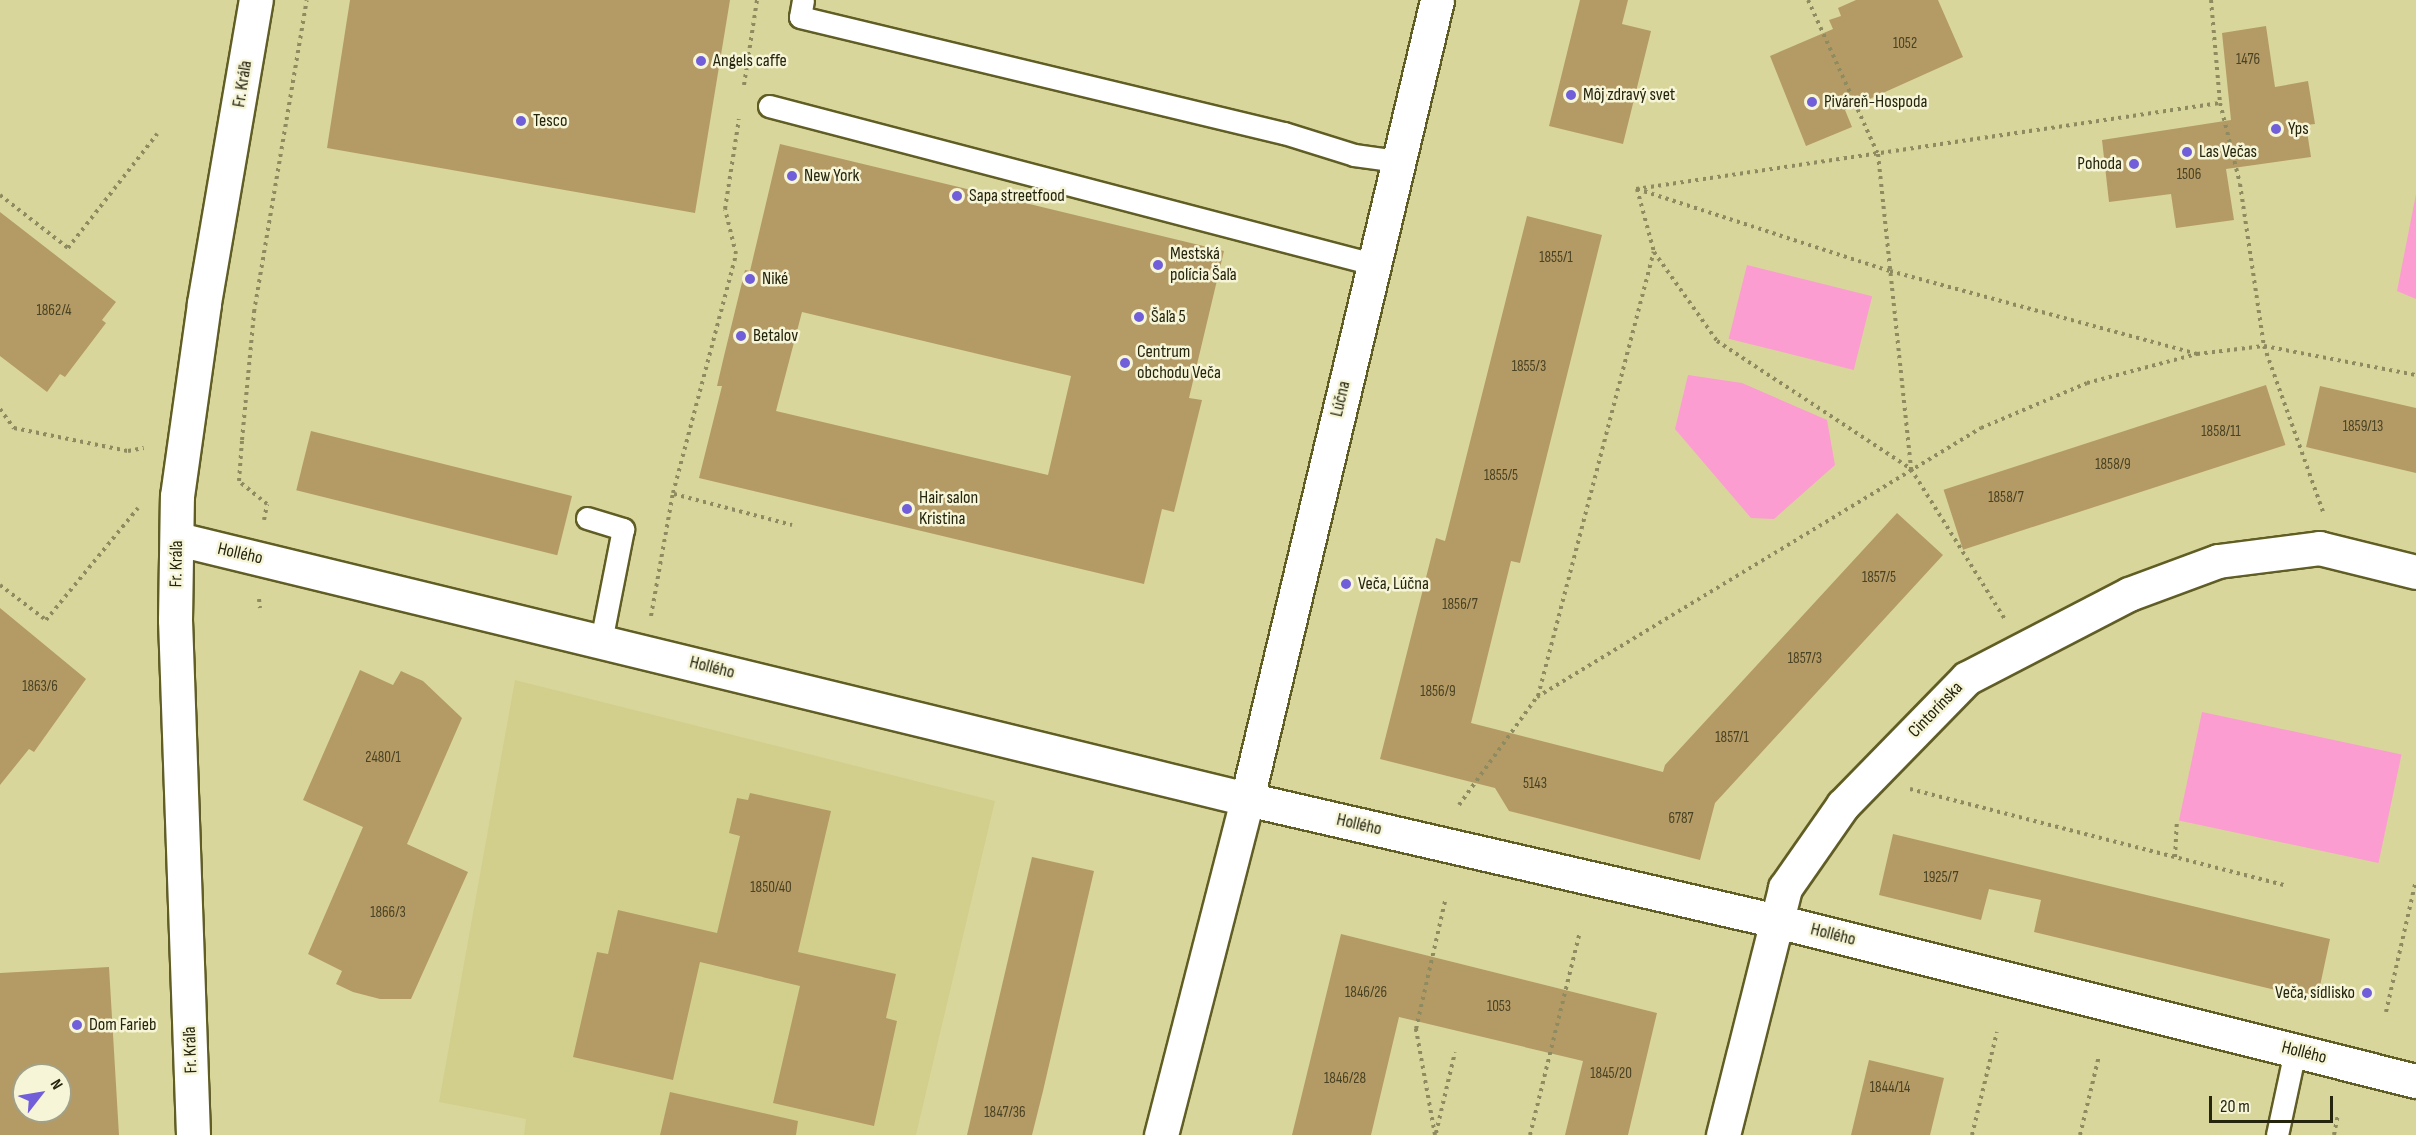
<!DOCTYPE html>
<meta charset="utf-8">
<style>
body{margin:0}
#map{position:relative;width:2416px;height:1135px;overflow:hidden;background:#d9d69b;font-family:"Sofia Sans Condensed",sans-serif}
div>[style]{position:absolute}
.built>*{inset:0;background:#d2cf8c}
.green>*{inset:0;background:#fb9dd1;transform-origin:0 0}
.building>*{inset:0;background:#b49b66;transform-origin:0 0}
.path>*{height:4px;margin-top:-2px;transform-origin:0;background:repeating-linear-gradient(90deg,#8d8b5f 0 3px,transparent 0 7.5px)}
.roads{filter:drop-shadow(2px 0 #605d25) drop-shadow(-2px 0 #605d25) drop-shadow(0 2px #605d25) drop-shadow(0 -2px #605d25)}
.service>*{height:21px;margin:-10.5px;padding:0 10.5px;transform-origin:10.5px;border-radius:10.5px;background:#fff}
.minor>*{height:33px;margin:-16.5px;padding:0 16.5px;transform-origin:16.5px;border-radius:16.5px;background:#fff}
.dots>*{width:16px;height:16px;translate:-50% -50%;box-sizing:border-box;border:3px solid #f6f5d8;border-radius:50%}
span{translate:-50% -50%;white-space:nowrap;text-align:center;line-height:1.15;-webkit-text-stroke:5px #f6f5d8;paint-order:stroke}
.number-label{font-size:15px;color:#494223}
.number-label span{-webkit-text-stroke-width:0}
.poi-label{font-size:18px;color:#25240d}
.left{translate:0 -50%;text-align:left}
.right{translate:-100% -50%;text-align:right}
.street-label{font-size:18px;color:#25240d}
.north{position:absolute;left:12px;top:1063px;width:60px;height:60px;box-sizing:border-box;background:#f6f5d8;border:2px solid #a2a187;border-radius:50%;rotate:59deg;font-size:16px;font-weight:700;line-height:24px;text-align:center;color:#25240d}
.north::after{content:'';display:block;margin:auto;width:21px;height:27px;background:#715fda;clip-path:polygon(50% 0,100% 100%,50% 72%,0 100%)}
.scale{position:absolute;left:2209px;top:1096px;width:124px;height:27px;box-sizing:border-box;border:3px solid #25240d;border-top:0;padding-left:8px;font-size:18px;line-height:21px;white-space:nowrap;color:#25240d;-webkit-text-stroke:4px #f6f5d8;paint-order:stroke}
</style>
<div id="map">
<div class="built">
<i style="clip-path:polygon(515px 680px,995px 801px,916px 1135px,524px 1135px,526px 1119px,439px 1102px)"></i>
</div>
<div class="green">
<i style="clip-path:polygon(2416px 194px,2416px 299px,2397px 291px)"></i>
<i style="left:1747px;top:265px;width:129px;height:76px;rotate:14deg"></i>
<i style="clip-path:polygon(1688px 375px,1742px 383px,1827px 420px,1835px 465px,1774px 519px,1751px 518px,1675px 429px)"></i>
<i style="left:2202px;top:712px;width:204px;height:111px;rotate:12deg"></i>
</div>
<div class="building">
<i style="clip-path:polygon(350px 0,730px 0,695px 213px,327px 148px)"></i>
<i style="clip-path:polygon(1580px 0,1628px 0,1622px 24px,1651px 31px,1623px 144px,1549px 126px)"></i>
<i style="clip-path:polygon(1856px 0,1938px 0,1963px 57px,1845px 110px,1852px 127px,1806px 146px,1770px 56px,1833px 29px,1829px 20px,1841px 16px,1838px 8px)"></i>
<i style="clip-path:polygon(2266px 26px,2275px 87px,2308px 81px,2315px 124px,2306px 125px,2311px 157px,2226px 169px,2234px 220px,2176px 228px,2171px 194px,2109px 202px,2102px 140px,2231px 120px,2222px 33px)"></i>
<i style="clip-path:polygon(evenodd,780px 144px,1224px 251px,1189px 398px,1202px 400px,1174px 512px,1162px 509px,1144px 584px,699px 478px,722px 386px,717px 386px,724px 356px,745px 270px,750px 271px,780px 144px,802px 312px,1071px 376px,1048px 475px,776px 411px,802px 312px)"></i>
<i style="clip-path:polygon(0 212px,116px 302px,102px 320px,106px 323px,65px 377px,60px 374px,47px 392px,0 356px)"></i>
<i style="clip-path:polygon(1527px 216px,1602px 235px,1520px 563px,1511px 561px,1471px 723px,1663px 772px,1665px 765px,1897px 513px,1943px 555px,1715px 803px,1700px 860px,1509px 811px,1495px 788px,1380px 759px,1436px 538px,1445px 541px)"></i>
<i style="left:2266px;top:385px;width:63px;height:339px;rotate:72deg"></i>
<i style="clip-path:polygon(2320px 386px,2416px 408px,2416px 473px,2306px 447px)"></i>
<i style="left:311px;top:431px;width:269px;height:61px;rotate:14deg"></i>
<i style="clip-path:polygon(0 608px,86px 679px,34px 752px,29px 749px,0 785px)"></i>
<i style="clip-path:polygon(360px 670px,393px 685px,401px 671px,423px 681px,462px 718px,407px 844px,468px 872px,411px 999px,380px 999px,353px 992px,336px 984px,342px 971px,308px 954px,363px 827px,303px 800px)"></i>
<i style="clip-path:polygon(750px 793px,831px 811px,798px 952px,896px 974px,886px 1018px,897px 1021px,874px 1126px,773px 1103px,800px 986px,700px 962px,673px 1080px,573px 1057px,597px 952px,608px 954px,618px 910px,717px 933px,740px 836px,729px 833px,737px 798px,748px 800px)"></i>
<i style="clip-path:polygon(1893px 834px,2330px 939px,2317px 1000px,2034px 932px,2041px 900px,1989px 889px,1981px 920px,1879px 895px)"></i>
<i style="clip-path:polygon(1032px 857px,1094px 871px,1043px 1091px,1032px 1135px,967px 1135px)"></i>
<i style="clip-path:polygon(1341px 934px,1657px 1013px,1628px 1135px,1565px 1135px,1583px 1061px,1399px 1017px,1371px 1135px,1292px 1135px)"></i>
<i style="clip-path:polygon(evenodd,109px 967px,119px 1135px,0 1135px,0 973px,109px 967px,24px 1075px,60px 1075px,60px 1111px,24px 1111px,24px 1075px)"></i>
<i style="clip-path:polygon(1869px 1060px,1944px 1078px,1930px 1135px,1851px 1135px)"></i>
<i style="clip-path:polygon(670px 1092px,798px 1121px,796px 1135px,660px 1135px)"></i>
</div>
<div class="path">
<i style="left:1808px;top:0;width:169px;rotate:65.6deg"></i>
<i style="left:1878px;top:154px;width:317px;rotate:84deg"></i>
<i style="left:1911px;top:469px;width:176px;rotate:58deg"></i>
<i style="left:2211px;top:0;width:103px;rotate:85deg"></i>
<i style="left:2220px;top:103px;width:83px;rotate:76.1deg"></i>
<i style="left:2240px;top:184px;width:164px;rotate:81.6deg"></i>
<i style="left:2264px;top:346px;width:155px;rotate:10.8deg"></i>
<i style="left:744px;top:85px;width:86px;rotate:-81.3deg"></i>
<i style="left:1636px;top:189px;width:590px;rotate:-8.38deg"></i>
<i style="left:1637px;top:189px;width:266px;rotate:18deg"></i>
<i style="left:1890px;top:271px;width:318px;rotate:15.1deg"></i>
<i style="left:1637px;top:189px;width:65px;rotate:74.9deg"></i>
<i style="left:1654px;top:252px;width:109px;rotate:54.7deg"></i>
<i style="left:1717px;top:341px;width:232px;rotate:33.4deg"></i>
<i style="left:0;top:195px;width:86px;rotate:37.9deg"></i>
<i style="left:68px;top:248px;width:145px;rotate:-52deg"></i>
<i style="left:0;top:409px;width:24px;rotate:54deg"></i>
<i style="left:14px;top:428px;width:116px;rotate:11.4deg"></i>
<i style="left:128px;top:451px;width:16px;rotate:-11deg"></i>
<i style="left:674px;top:494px;width:122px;rotate:14.7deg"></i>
<i style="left:264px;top:520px;width:16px;rotate:-79deg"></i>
<i style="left:267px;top:504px;width:36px;rotate:-141deg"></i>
<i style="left:239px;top:481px;width:41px;rotate:-85.8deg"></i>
<i style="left:242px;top:440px;width:129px;rotate:-84.6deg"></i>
<i style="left:254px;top:312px;width:316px;rotate:-80.4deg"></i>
<i style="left:0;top:585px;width:58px;rotate:37.3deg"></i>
<i style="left:46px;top:620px;width:145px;rotate:-50.6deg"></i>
<i style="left:259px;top:599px;width:9px;rotate:84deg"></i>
<i style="left:651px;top:616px;width:125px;rotate:-79.9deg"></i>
<i style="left:673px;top:493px;width:247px;rotate:-75.2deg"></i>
<i style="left:736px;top:254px;width:46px;rotate:-103.7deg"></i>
<i style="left:725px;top:209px;width:91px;rotate:-81.2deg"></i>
<i style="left:1538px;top:696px;width:459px;rotate:-75.4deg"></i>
<i style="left:1910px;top:789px;width:386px;rotate:14.4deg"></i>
<i style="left:1459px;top:805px;width:133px;rotate:-54.2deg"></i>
<i style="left:1537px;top:697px;width:519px;rotate:-31.21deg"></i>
<i style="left:1981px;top:428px;width:115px;rotate:-23deg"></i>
<i style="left:2087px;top:383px;width:114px;rotate:-14.8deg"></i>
<i style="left:2197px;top:354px;width:67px;rotate:-6.8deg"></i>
<i style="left:2264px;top:346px;width:176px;rotate:70.4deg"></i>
<i style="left:2175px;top:857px;width:37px;rotate:-87deg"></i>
<i style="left:2386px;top:1012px;width:135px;rotate:-77.2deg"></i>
<i style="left:1436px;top:1133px;width:83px;rotate:-76.8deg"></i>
<i style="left:1435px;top:1135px;width:108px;rotate:-100.2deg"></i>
<i style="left:1416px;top:1029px;width:131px;rotate:-77.2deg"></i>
<i style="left:1530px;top:1135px;width:206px;rotate:-76.2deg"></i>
<i style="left:1972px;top:1135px;width:106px;rotate:-76.4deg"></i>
<i style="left:2080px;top:1135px;width:81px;rotate:-76.5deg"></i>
<i style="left:2334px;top:1135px;width:20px;rotate:-79deg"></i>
</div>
<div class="roads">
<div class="service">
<i style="left:803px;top:0;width:17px;rotate:100deg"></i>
<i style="left:800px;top:17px;width:498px;rotate:13.5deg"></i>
<i style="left:1284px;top:133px;width:73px;rotate:17.4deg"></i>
<i style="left:1354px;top:155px;width:43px;rotate:7.9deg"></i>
<i style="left:769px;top:106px;width:624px;rotate:14.66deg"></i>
<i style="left:587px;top:518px;width:38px;rotate:17deg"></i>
<i style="left:623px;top:529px;width:114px;rotate:101.1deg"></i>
<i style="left:2277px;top:1135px;width:86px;rotate:-77.9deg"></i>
</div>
<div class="minor">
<i style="left:178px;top:539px;width:1100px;rotate:13.67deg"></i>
<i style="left:1247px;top:799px;width:544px;rotate:12.96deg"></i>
<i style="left:1777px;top:921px;width:659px;rotate:14.06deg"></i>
<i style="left:193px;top:1135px;width:515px;rotate:-92deg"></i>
<i style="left:175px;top:620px;width:124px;rotate:-89.1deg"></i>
<i style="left:177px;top:496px;width:195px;rotate:-82deg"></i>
<i style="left:204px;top:303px;width:307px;rotate:-80.3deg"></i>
<i style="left:1161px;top:1135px;width:347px;rotate:-75.6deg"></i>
<i style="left:1247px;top:799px;width:821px;rotate:-76.62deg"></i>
<i style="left:1723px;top:1135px;width:255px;rotate:-75.9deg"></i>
<i style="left:1785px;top:888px;width:101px;rotate:-55.1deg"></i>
<i style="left:1843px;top:805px;width:177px;rotate:-45.7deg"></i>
<i style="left:1967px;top:678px;width:182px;rotate:-27.4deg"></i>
<i style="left:2129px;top:594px;width:95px;rotate:-20.3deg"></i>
<i style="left:2218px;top:561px;width:102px;rotate:-7.3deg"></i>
<i style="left:2319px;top:548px;width:100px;rotate:13.9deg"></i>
</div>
</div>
<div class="dots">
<i style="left:701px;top:61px;background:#715fda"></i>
<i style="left:1571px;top:95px;background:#715fda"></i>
<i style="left:1812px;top:102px;background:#715fda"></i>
<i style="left:521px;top:121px;background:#715fda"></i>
<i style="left:2276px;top:129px;background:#715fda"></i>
<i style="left:2187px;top:152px;background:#715fda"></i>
<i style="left:2134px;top:164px;background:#715fda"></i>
<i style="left:792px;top:176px;background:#715fda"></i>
<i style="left:957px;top:196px;background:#715fda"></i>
<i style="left:1158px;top:265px;background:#715fda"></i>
<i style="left:750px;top:279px;background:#715fda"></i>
<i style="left:1139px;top:317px;background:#715fda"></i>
<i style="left:741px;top:336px;background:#715fda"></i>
<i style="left:1125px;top:363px;background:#715fda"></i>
<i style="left:907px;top:509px;background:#715fda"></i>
<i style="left:1346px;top:584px;background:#715fda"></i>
<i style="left:2367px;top:993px;background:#715fda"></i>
<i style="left:77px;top:1025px;background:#715fda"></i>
</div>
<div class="number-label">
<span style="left:1905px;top:44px">1052</span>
<span style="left:2248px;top:60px">1476</span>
<span style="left:2189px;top:175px">1506</span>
<span style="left:1556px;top:258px">1855/1</span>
<span style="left:54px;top:311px">1862/4</span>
<span style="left:1529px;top:367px">1855/3</span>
<span style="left:2363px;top:427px">1859/13</span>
<span style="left:2221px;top:432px">1858/11</span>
<span style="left:2113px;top:465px">1858/9</span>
<span style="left:1501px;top:476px">1855/5</span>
<span style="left:2006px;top:498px">1858/7</span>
<span style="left:1879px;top:578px">1857/5</span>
<span style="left:1460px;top:605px">1856/7</span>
<span style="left:1805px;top:659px">1857/3</span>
<span style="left:40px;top:687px">1863/6</span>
<span style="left:1438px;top:692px">1856/9</span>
<span style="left:1732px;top:738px">1857/1</span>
<span style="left:383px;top:758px">2480/1</span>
<span style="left:1535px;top:784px">5143</span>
<span style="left:1681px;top:819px">6787</span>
<span style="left:1941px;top:878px">1925/7</span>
<span style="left:771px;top:888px">1850/40</span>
<span style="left:388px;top:913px">1866/3</span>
<span style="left:1366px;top:993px">1846/26</span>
<span style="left:1499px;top:1007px">1053</span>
<span style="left:1611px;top:1074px">1845/20</span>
<span style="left:1345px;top:1079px">1846/28</span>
<span style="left:1890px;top:1088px">1844/14</span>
<span style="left:1005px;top:1113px">1847/36</span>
</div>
<div class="poi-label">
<span class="left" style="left:713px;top:61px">Angels caffe</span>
<span class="left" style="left:1583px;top:95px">Môj zdravý svet</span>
<span class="left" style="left:1824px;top:102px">Piváreň-Hospoda</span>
<span class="left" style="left:533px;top:121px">Tesco</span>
<span class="left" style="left:2288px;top:129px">Yps</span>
<span class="left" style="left:2199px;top:152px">Las Večas</span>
<span class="right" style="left:2122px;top:164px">Pohoda</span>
<span class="left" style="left:804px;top:176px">New York</span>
<span class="left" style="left:969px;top:196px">Sapa streetfood</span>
<span class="left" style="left:1170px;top:265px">Mestská<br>polícia Šaľa</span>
<span class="left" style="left:762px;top:279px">Niké</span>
<span class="left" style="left:1151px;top:317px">Šaľa 5</span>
<span class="left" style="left:753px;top:336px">Betalov</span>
<span class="left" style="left:1137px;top:363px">Centrum<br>obchodu Veča</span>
<span class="left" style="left:919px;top:509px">Hair salon<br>Kristina</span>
<span class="left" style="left:1358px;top:584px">Veča, Lúčna</span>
<span class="right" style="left:2355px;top:993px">Veča, sídlisko</span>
<span class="left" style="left:89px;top:1025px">Dom Farieb</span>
</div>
<div class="street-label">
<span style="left:243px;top:84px;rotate:-81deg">Fr. Kráľa</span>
<span style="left:1341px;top:399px;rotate:-77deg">Lúčna</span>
<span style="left:240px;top:554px;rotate:13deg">Hollého</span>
<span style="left:177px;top:564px;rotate:-89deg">Fr. Kráľa</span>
<span style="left:712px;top:668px;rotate:14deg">Hollého</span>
<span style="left:1936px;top:710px;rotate:-46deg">Cintorínska</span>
<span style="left:1359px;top:825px;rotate:13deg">Hollého</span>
<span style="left:1833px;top:935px;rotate:14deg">Hollého</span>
<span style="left:191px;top:1050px;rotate:-92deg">Fr. Kráľa</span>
<span style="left:2304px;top:1053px;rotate:14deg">Hollého</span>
</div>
<div class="north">N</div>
<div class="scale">20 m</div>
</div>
